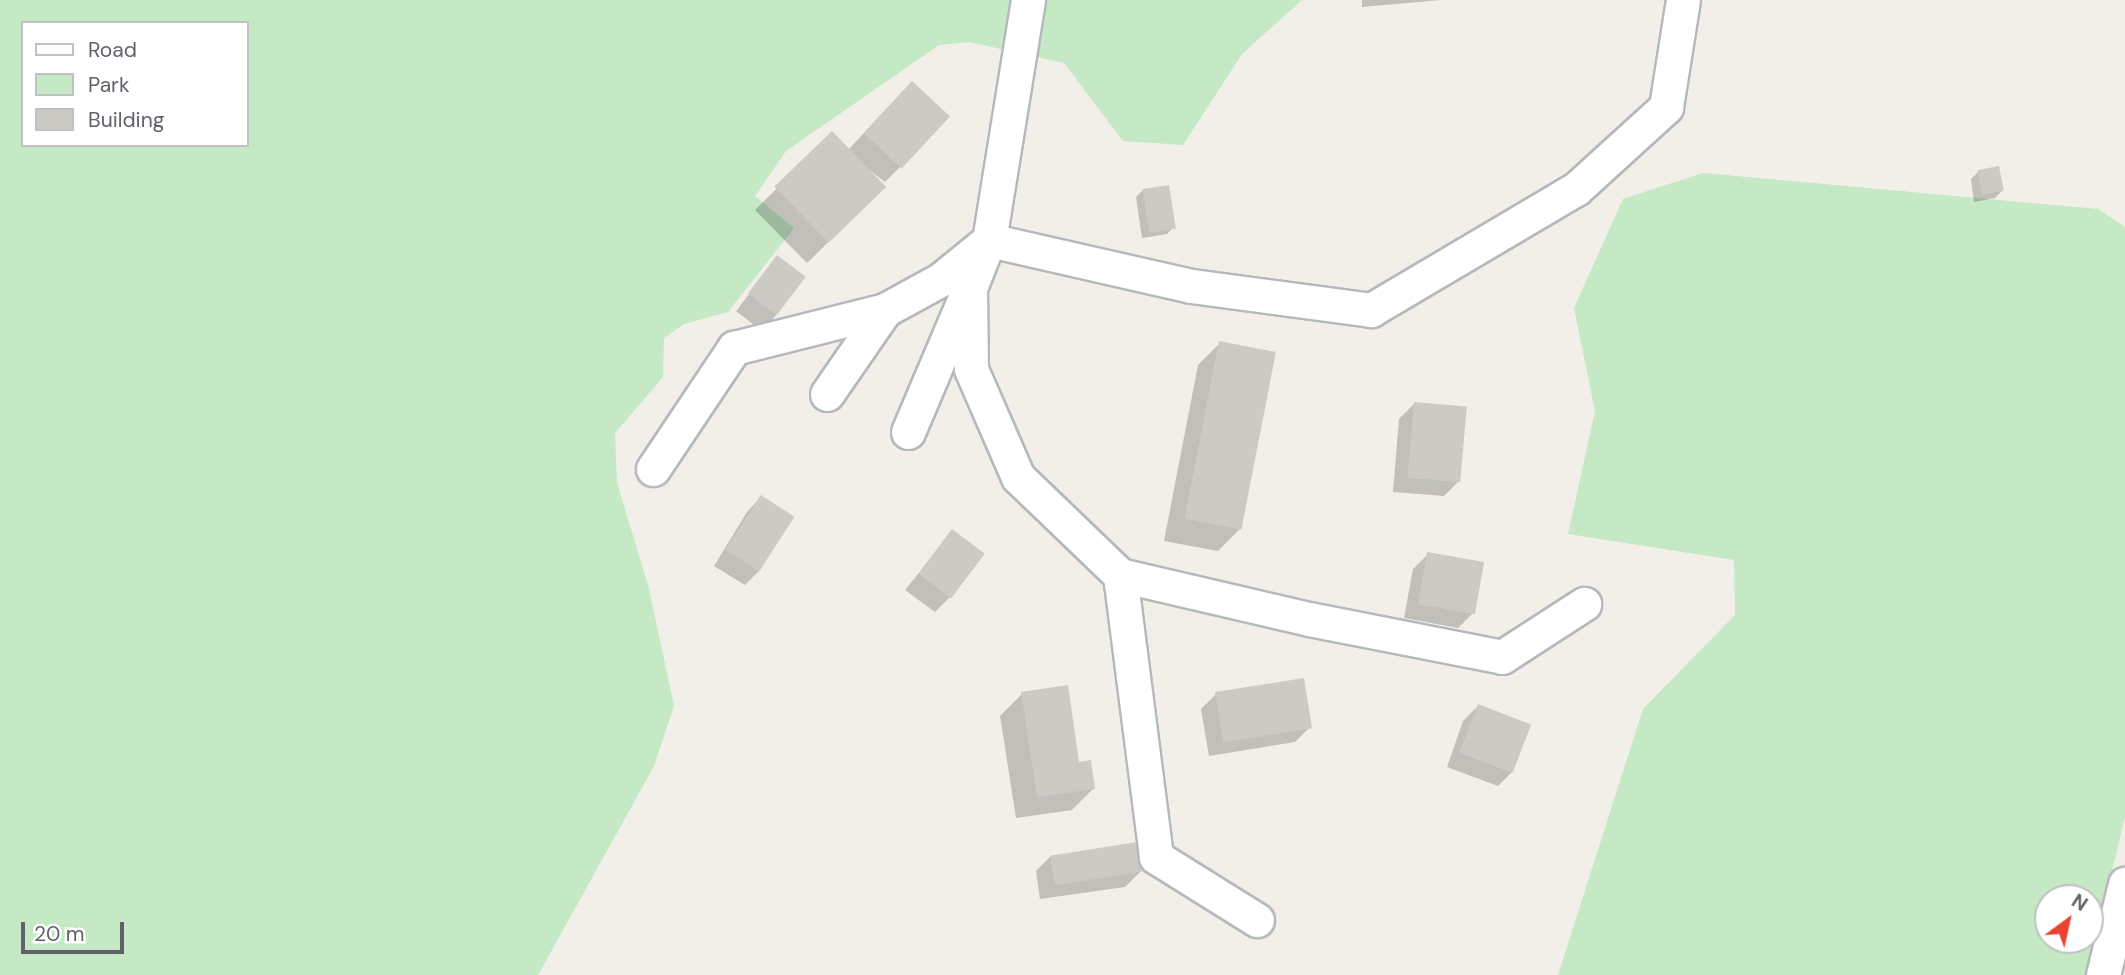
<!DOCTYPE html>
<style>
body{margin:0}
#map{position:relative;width:2125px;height:975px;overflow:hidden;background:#f1efe8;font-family:"DM Sans",sans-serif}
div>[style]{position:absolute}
.green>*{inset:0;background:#c5e8c5}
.shadow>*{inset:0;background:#0003;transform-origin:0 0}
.building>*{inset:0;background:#cccac5;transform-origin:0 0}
.roads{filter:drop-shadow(2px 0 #b5b8bc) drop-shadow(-2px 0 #b5b8bc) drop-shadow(0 2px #b5b8bc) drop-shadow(0 -2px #b5b8bc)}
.minor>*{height:33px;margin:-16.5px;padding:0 16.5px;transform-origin:16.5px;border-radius:16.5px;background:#fff}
span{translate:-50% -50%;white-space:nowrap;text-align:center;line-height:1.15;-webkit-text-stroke:5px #fff;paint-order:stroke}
.legend{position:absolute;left:21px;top:21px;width:228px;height:126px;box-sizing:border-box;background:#fff;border:2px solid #bfc1c3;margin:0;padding:9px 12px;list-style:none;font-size:21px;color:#5f6368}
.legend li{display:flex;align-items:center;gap:14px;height:35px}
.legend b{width:35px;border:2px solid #bfc1c3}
.north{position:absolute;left:2034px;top:884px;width:70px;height:70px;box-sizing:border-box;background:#fff;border:2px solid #bfc1c3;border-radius:50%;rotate:33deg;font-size:19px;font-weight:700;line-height:28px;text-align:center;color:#5f6368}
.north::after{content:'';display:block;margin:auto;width:24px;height:32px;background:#ea4335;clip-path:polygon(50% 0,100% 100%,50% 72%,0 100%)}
.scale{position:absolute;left:21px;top:922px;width:103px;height:32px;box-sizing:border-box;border:4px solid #5f6368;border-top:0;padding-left:9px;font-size:21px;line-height:24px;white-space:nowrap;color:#5f6368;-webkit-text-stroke:5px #fff;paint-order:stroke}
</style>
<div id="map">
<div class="green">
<i style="clip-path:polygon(evenodd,0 0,1302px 0,1242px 54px,1183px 145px,1123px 141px,1064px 63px,969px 42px,939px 45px,786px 151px,755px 196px,794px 228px,728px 312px,684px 324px,664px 338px,663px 377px,615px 433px,617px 483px,648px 585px,674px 706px,654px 766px,538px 975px,0 975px,0 0,23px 23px,247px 23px,247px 145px,23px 145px,23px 23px)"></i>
<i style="clip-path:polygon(evenodd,1703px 173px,2098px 209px,2125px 227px,2125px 817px,2087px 975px,1558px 975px,1643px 709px,1735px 615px,1734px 560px,1568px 534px,1595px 411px,1574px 308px,1623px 199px,1703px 173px,2048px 898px,2090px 898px,2090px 940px,2048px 940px,2048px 898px)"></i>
</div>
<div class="shadow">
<i style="clip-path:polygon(1362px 0,1441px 0,1362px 7px)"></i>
<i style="clip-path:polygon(897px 98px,900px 167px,885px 182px,859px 162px,884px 187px,807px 263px,755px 210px,832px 134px,848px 150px)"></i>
<i style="clip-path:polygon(1978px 172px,2002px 191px,1995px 198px,1974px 202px,1971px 179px)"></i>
<i style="clip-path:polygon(1143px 190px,1174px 227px,1167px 234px,1142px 238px,1136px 197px)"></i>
<i style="left:777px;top:257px;width:34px;height:68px;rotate:37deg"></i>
<i style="clip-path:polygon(1220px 343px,1240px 529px,1218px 551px,1164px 541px,1198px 365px)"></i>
<i style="clip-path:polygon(1414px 404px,1459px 481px,1444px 496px,1393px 492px,1399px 419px)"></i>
<i style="clip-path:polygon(761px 497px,793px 517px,760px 570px,745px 585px,714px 566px,747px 512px)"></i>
<i style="clip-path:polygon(952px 532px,950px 597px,935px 612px,905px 590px)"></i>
<i style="clip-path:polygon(1428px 554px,1473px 613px,1458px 628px,1404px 618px,1413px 569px)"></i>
<i style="clip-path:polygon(1022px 694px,1094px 788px,1072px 810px,1016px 818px,1000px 716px)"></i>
<i style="clip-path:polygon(1216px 694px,1310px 727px,1295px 742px,1209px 756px,1201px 709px)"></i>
<i style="clip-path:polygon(1478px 706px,1513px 771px,1498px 786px,1447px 767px,1463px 721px)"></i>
<i style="clip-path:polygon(1051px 856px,1140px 872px,1125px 887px,1040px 899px,1036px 871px)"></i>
</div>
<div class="building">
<i style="left:912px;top:81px;width:52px;height:71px;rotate:43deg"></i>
<i style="left:832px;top:131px;width:78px;height:80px;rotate:46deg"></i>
<i style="left:1999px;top:166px;width:25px;height:22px;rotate:79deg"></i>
<i style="left:1169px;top:185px;width:44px;height:27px;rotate:81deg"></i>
<i style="left:777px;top:255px;width:36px;height:48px;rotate:37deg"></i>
<i style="left:1219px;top:341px;width:58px;height:181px;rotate:11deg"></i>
<i style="left:1414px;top:402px;width:53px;height:76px;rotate:5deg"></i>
<i style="left:761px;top:495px;width:40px;height:65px;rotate:33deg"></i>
<i style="left:952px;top:529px;width:41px;height:56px;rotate:37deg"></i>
<i style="left:1427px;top:552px;width:58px;height:53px;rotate:10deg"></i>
<i style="left:1304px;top:678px;width:51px;height:90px;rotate:81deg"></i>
<i style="clip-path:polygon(1068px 685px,1079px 762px,1091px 760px,1095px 789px,1037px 797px,1021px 692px)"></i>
<i style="left:1478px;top:704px;width:57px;height:52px;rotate:21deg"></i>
<i style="left:1137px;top:842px;width:30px;height:88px;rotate:81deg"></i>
</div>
<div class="roads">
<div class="minor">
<i style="left:1028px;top:0;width:243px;rotate:99.2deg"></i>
<i style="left:989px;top:240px;width:52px;rotate:111.6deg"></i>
<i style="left:970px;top:288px;width:81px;rotate:89.3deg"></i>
<i style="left:971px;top:369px;width:118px;rotate:66.5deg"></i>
<i style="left:1018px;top:477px;width:141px;rotate:43.9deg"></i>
<i style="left:1120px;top:575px;width:194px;rotate:13.1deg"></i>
<i style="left:1309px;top:619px;width:197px;rotate:11.1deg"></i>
<i style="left:1502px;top:657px;width:98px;rotate:-32.9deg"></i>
<i style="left:827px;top:394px;width:102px;rotate:-55.4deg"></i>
<i style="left:908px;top:432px;width:143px;rotate:-67deg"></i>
<i style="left:653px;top:469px;width:146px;rotate:-56.2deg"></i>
<i style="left:734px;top:348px;width:156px;rotate:-14.1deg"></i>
<i style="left:885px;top:310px;width:63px;rotate:-28.6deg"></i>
<i style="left:940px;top:280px;width:63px;rotate:-39.2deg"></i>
<i style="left:989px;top:240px;width:208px;rotate:12.8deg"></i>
<i style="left:1192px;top:286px;width:181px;rotate:7.6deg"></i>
<i style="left:1371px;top:310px;width:238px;rotate:-30.6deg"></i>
<i style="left:1576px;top:189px;width:122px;rotate:-42.3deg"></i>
<i style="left:1666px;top:107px;width:108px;rotate:-81deg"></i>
<i style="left:1120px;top:575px;width:284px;rotate:82.7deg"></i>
<i style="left:1156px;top:857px;width:119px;rotate:32deg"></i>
<i style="left:2103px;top:975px;width:94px;rotate:-76.4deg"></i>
</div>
</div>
<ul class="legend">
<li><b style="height:9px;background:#fff"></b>Road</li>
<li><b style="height:19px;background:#c5e8c5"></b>Park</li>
<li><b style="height:19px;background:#cccac5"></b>Building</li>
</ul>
<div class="north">N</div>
<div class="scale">20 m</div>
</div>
